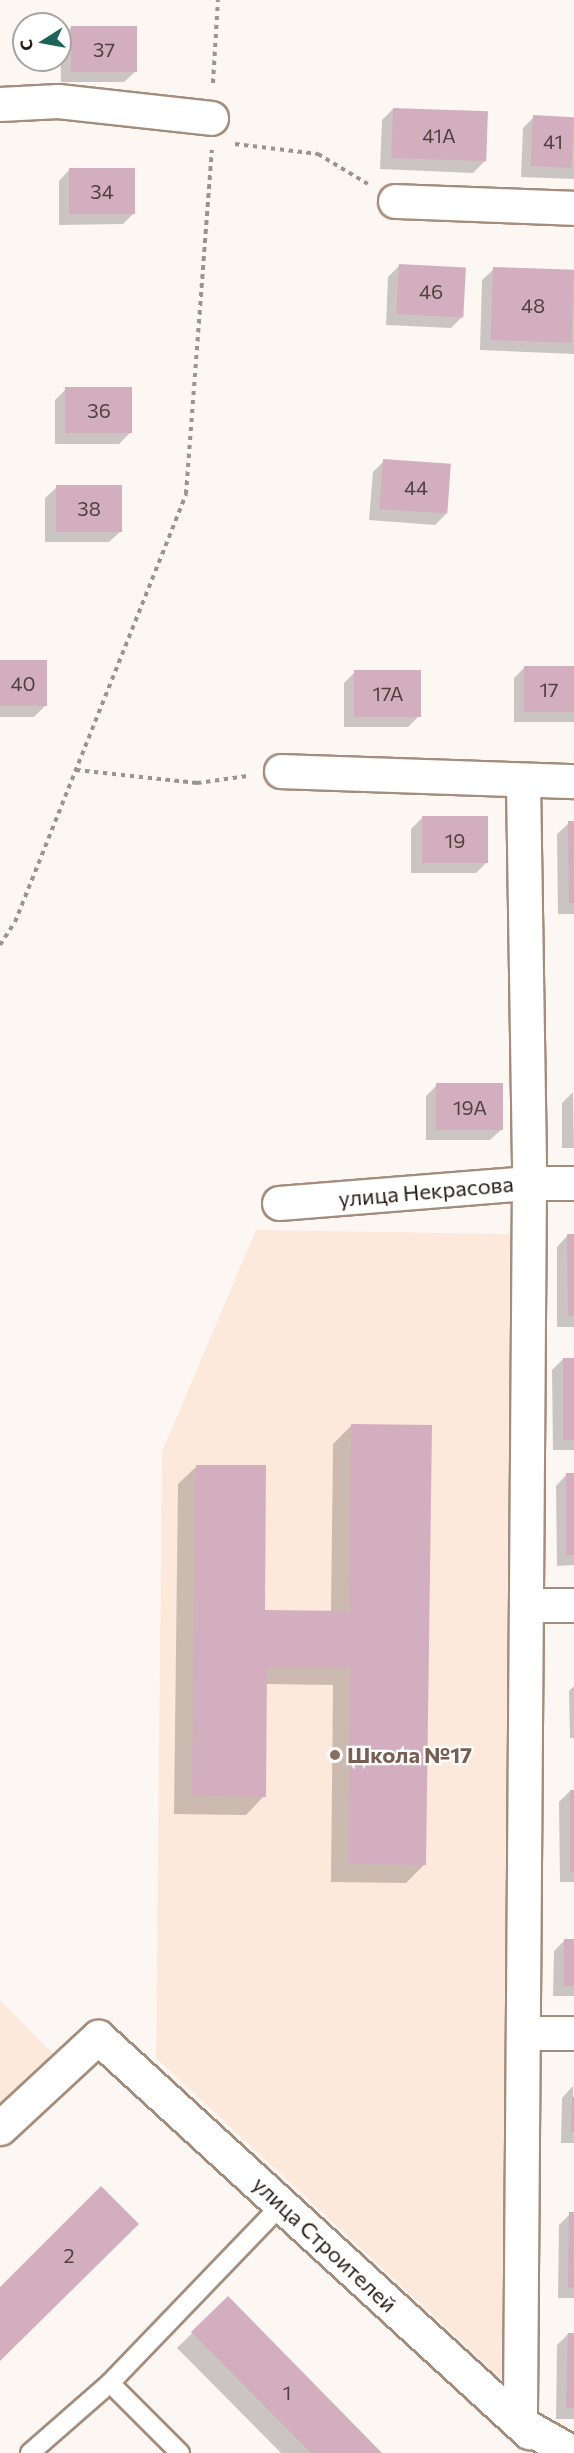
<!DOCTYPE html>
<meta charset="utf-8">
<style>
body{margin:0}
#map{position:relative;width:574px;height:2453px;overflow:hidden;background:#fdf7f4;font-family:Commissioner,sans-serif}
div>[style]{position:absolute}
.built>*{inset:0;background:#fde9db}
.shadow>*{inset:0;background:#0003}
.building>*{inset:0;background:#d2aebe;transform-origin:0 0}
.path>*{height:4px;margin-top:-2px;transform-origin:0;background:repeating-linear-gradient(90deg,#9b938f 0 4.5px,transparent 0 9px)}
.roads{filter:drop-shadow(2px 0 #a48d7c) drop-shadow(-2px 0 #a48d7c) drop-shadow(0 2px #a48d7c) drop-shadow(0 -2px #a48d7c)}
.lane>*{height:18px;margin:-9px;padding:0 9px;transform-origin:9px;border-radius:9px;background:#fff}
.street>*{height:33px;margin:-16.5px;padding:0 16.5px;transform-origin:16.5px;border-radius:16.5px;background:#fff}
.dots>*{width:16px;height:16px;translate:-50% -50%;box-sizing:border-box;border:3px solid #fff;border-radius:50%}
span{translate:-50% -50%;white-space:nowrap;text-align:center;line-height:1.15;-webkit-text-stroke:4.5px #fff;paint-order:stroke}
.number-label{font-size:20px;color:#50403f}
.number-label span{-webkit-text-stroke-width:0}
.street-label{font-size:22px;color:#251b15}
.education-label{font-size:22px;color:#785e54;font-weight:700}
.left{translate:0 -50%;text-align:left}
.north{position:absolute;left:12px;top:12px;width:60px;height:60px;box-sizing:border-box;background:#fff;border:2px solid #a8a4a1;border-radius:50%;rotate:259deg;font-size:16px;font-weight:700;line-height:24px;text-align:center;color:#251b15}
.north::after{content:'';display:block;margin:auto;width:21px;height:27px;background:#1d6458;clip-path:polygon(50% 0,100% 100%,50% 72%,0 100%)}
</style>
<div id="map">
<div class="built">
<i style="clip-path:polygon(256px 1230px,511px 1234px,510px 2387px,156px 2058px,162px 1452px)"></i>
<i style="clip-path:polygon(0 2000px,56px 2057px,0 2107px)"></i>
</div>
<div class="shadow">
<i style="clip-path:polygon(72px 27px,136px 71px,124px 82px,61px 82px,60px 38px)"></i>
<i style="clip-path:polygon(393px 109px,485px 161px,473px 173px,380px 169px,382px 120px)"></i>
<i style="clip-path:polygon(534px 117px,574px 118px,574px 179px,521px 177px,523px 128px)"></i>
<i style="clip-path:polygon(70px 169px,134px 213px,123px 224px,59px 225px,59px 181px)"></i>
<i style="clip-path:polygon(399px 266px,462px 317px,451px 328px,386px 325px,388px 277px)"></i>
<i style="clip-path:polygon(494px 269px,574px 272px,574px 354px,480px 350px,482px 280px)"></i>
<i style="clip-path:polygon(66px 389px,131px 432px,119px 444px,55px 444px,55px 400px)"></i>
<i style="clip-path:polygon(384px 461px,446px 514px,435px 525px,369px 520px,373px 472px)"></i>
<i style="clip-path:polygon(57px 487px,121px 531px,109px 542px,45px 542px,45px 498px)"></i>
<i style="clip-path:polygon(0 662px,45px 706px,34px 717px,0 717px)"></i>
<i style="clip-path:polygon(525px 667px,574px 667px,574px 722px,514px 722px,514px 678px)"></i>
<i style="clip-path:polygon(355px 672px,419px 716px,408px 727px,344px 727px,344px 683px)"></i>
<i style="clip-path:polygon(422px 818px,487px 862px,476px 873px,411px 873px,411px 829px)"></i>
<i style="clip-path:polygon(569px 823px,574px 823px,574px 914px,558px 914px,557px 834px)"></i>
<i style="clip-path:polygon(437px 1085px,502px 1129px,490px 1140px,426px 1140px,426px 1096px)"></i>
<i style="clip-path:polygon(573px 1092px,574px 1148px,562px 1148px,562px 1103px)"></i>
<i style="clip-path:polygon(568px 1235px,574px 1235px,574px 1327px,557px 1327px,557px 1247px)"></i>
<i style="clip-path:polygon(563px 1359px,574px 1359px,574px 1450px,553px 1450px,552px 1370px)"></i>
<i style="clip-path:polygon(352px 1425px,425px 1864px,406px 1883px,331px 1882px,333px 1685px,266px 1684px,264px 1796px,246px 1815px,174px 1814px,178px 1484px,197px 1466px,263px 1611px,331px 1612px,333px 1444px)"></i>
<i style="clip-path:polygon(567px 1474px,574px 1474px,574px 1565px,557px 1566px,556px 1486px)"></i>
<i style="clip-path:polygon(574px 1686px,574px 1738px,570px 1738px,569px 1691px)"></i>
<i style="clip-path:polygon(570px 1791px,574px 1791px,574px 1882px,560px 1882px,559px 1802px)"></i>
<i style="clip-path:polygon(565px 1940px,574px 1940px,574px 1996px,553px 1996px,554px 1951px)"></i>
<i style="clip-path:polygon(573px 2086px,574px 2143px,561px 2143px,562px 2098px)"></i>
<i style="clip-path:polygon(570px 2214px,574px 2214px,574px 2298px,558px 2298px,559px 2225px)"></i>
<i style="clip-path:polygon(228px 2298px,380px 2453px,281px 2453px,177px 2348px)"></i>
<i style="clip-path:polygon(568px 2334px,574px 2334px,574px 2419px,556px 2419px,557px 2345px)"></i>
</div>
<div class="building">
<i style="left:71px;top:26px;width:66px;height:46px"></i>
<i style="left:393px;top:108px;width:95px;height:50px;rotate:2deg"></i>
<i style="left:533px;top:115px;width:41px;height:51px;rotate:3deg"></i>
<i style="left:69px;top:168px;width:66px;height:46px"></i>
<i style="left:399px;top:264px;width:67px;height:50px;rotate:3deg"></i>
<i style="left:493px;top:267px;width:81px;height:73px;rotate:2deg"></i>
<i style="left:65px;top:387px;width:67px;height:46px"></i>
<i style="left:383px;top:459px;width:68px;height:50px;rotate:4deg"></i>
<i style="left:56px;top:485px;width:66px;height:47px"></i>
<i style="left:0;top:660px;width:47px;height:46px"></i>
<i style="left:524px;top:666px;width:50px;height:46px"></i>
<i style="left:354px;top:670px;width:67px;height:47px"></i>
<i style="left:422px;top:816px;width:66px;height:47px"></i>
<i style="clip-path:polygon(568px 821px,574px 821px,574px 903px,569px 903px)"></i>
<i style="left:503px;top:1083px;width:47px;height:67px;rotate:90deg"></i>
<i style="clip-path:polygon(567px 1234px,574px 1234px,574px 1316px,568px 1316px)"></i>
<i style="left:563px;top:1358px;width:11px;height:82px"></i>
<i style="clip-path:polygon(351px 1424px,432px 1425px,426px 1865px,348px 1864px,350px 1667px,267px 1667px,266px 1797px,192px 1796px,196px 1465px,266px 1465px,265px 1610px,349px 1611px)"></i>
<i style="left:566px;top:1473px;width:8px;height:82px"></i>
<i style="left:570px;top:1790px;width:4px;height:82px"></i>
<i style="left:564px;top:1939px;width:10px;height:47px"></i>
<i style="clip-path:polygon(572px 2097px,574px 2097px,574px 2132px,571px 2132px)"></i>
<i style="clip-path:polygon(101px 2186px,139px 2224px,0 2361px,0 2287px)"></i>
<i style="clip-path:polygon(569px 2212px,574px 2212px,574px 2288px,568px 2287px)"></i>
<i style="clip-path:polygon(228px 2296px,382px 2453px,311px 2453px,191px 2332px)"></i>
<i style="clip-path:polygon(568px 2333px,574px 2333px,574px 2408px,566px 2408px)"></i>
</div>
<div class="path">
<i style="left:213px;top:83px;width:83px;rotate:-86.6deg"></i>
<i style="left:235px;top:144px;width:84px;rotate:6.9deg"></i>
<i style="left:318px;top:154px;width:58px;rotate:31deg"></i>
<i style="left:76px;top:770px;width:122px;rotate:6.1deg"></i>
<i style="left:197px;top:783px;width:51px;rotate:-7.8deg"></i>
<i style="left:0;top:945px;width:27px;rotate:-57deg"></i>
<i style="left:15px;top:922px;width:461px;rotate:-68.2deg"></i>
<i style="left:186px;top:494px;width:345px;rotate:-85.7deg"></i>
</div>
<div class="roads">
<div class="lane">
<i style="left:30px;top:2453px;width:106px;rotate:-41.2deg"></i>
<i style="left:180px;top:2453px;width:99px;rotate:-135deg"></i>
<i style="left:110px;top:2383px;width:248px;rotate:-46.1deg"></i>
</div>
<div class="street">
<i style="left:0;top:104px;width:58px;rotate:-3deg"></i>
<i style="left:58px;top:101px;width:154px;rotate:6.3deg"></i>
<i style="left:395px;top:201px;width:179px;rotate:2.2deg"></i>
<i style="left:281px;top:771px;width:293px;rotate:2deg"></i>
<i style="left:523px;top:782px;width:401px;rotate:89.1deg"></i>
<i style="left:529px;top:1183px;width:1240px;rotate:90.42deg"></i>
<i style="left:520px;top:2423px;width:61px;rotate:29.5deg"></i>
<i style="left:279px;top:1203px;width:251px;rotate:-4.6deg"></i>
<i style="left:529px;top:1183px;width:45px"></i>
<i style="left:527px;top:1605px;width:47px"></i>
<i style="left:525px;top:2033px;width:49px"></i>
<i style="left:0;top:2128px;width:134px;rotate:-42.9deg"></i>
<i style="left:98px;top:2037px;width:585px;rotate:42.5deg"></i>
</div>
</div>
<div class="dots">
<i style="left:335px;top:1755px;background:#8d6e63"></i>
</div>
<div class="number-label">
<span style="left:104px;top:49px">37</span>
<span style="left:439px;top:135px">41А</span>
<span style="left:553px;top:141px">41</span>
<span style="left:102px;top:191px">34</span>
<span style="left:431px;top:291px">46</span>
<span style="left:533px;top:305px">48</span>
<span style="left:99px;top:410px">36</span>
<span style="left:416px;top:487px">44</span>
<span style="left:89px;top:508px">38</span>
<span style="left:23px;top:683px">40</span>
<span style="left:549px;top:689px">17</span>
<span style="left:388px;top:693px">17А</span>
<span style="left:455px;top:840px">19</span>
<span style="left:470px;top:1107px">19А</span>
<span style="left:69px;top:2255px">2</span>
<span style="left:287px;top:2392px">1</span>
</div>
<div class="street-label">
<span style="left:426px;top:1191px;rotate:-5deg">улица Некрасова</span>
<span style="left:325px;top:2244px;rotate:43deg">улица Строителей</span>
</div>
<div class="education-label">
<span class="left" style="left:347px;top:1755px">Школа №17</span>
</div>
<div class="north">С</div>
</div>
